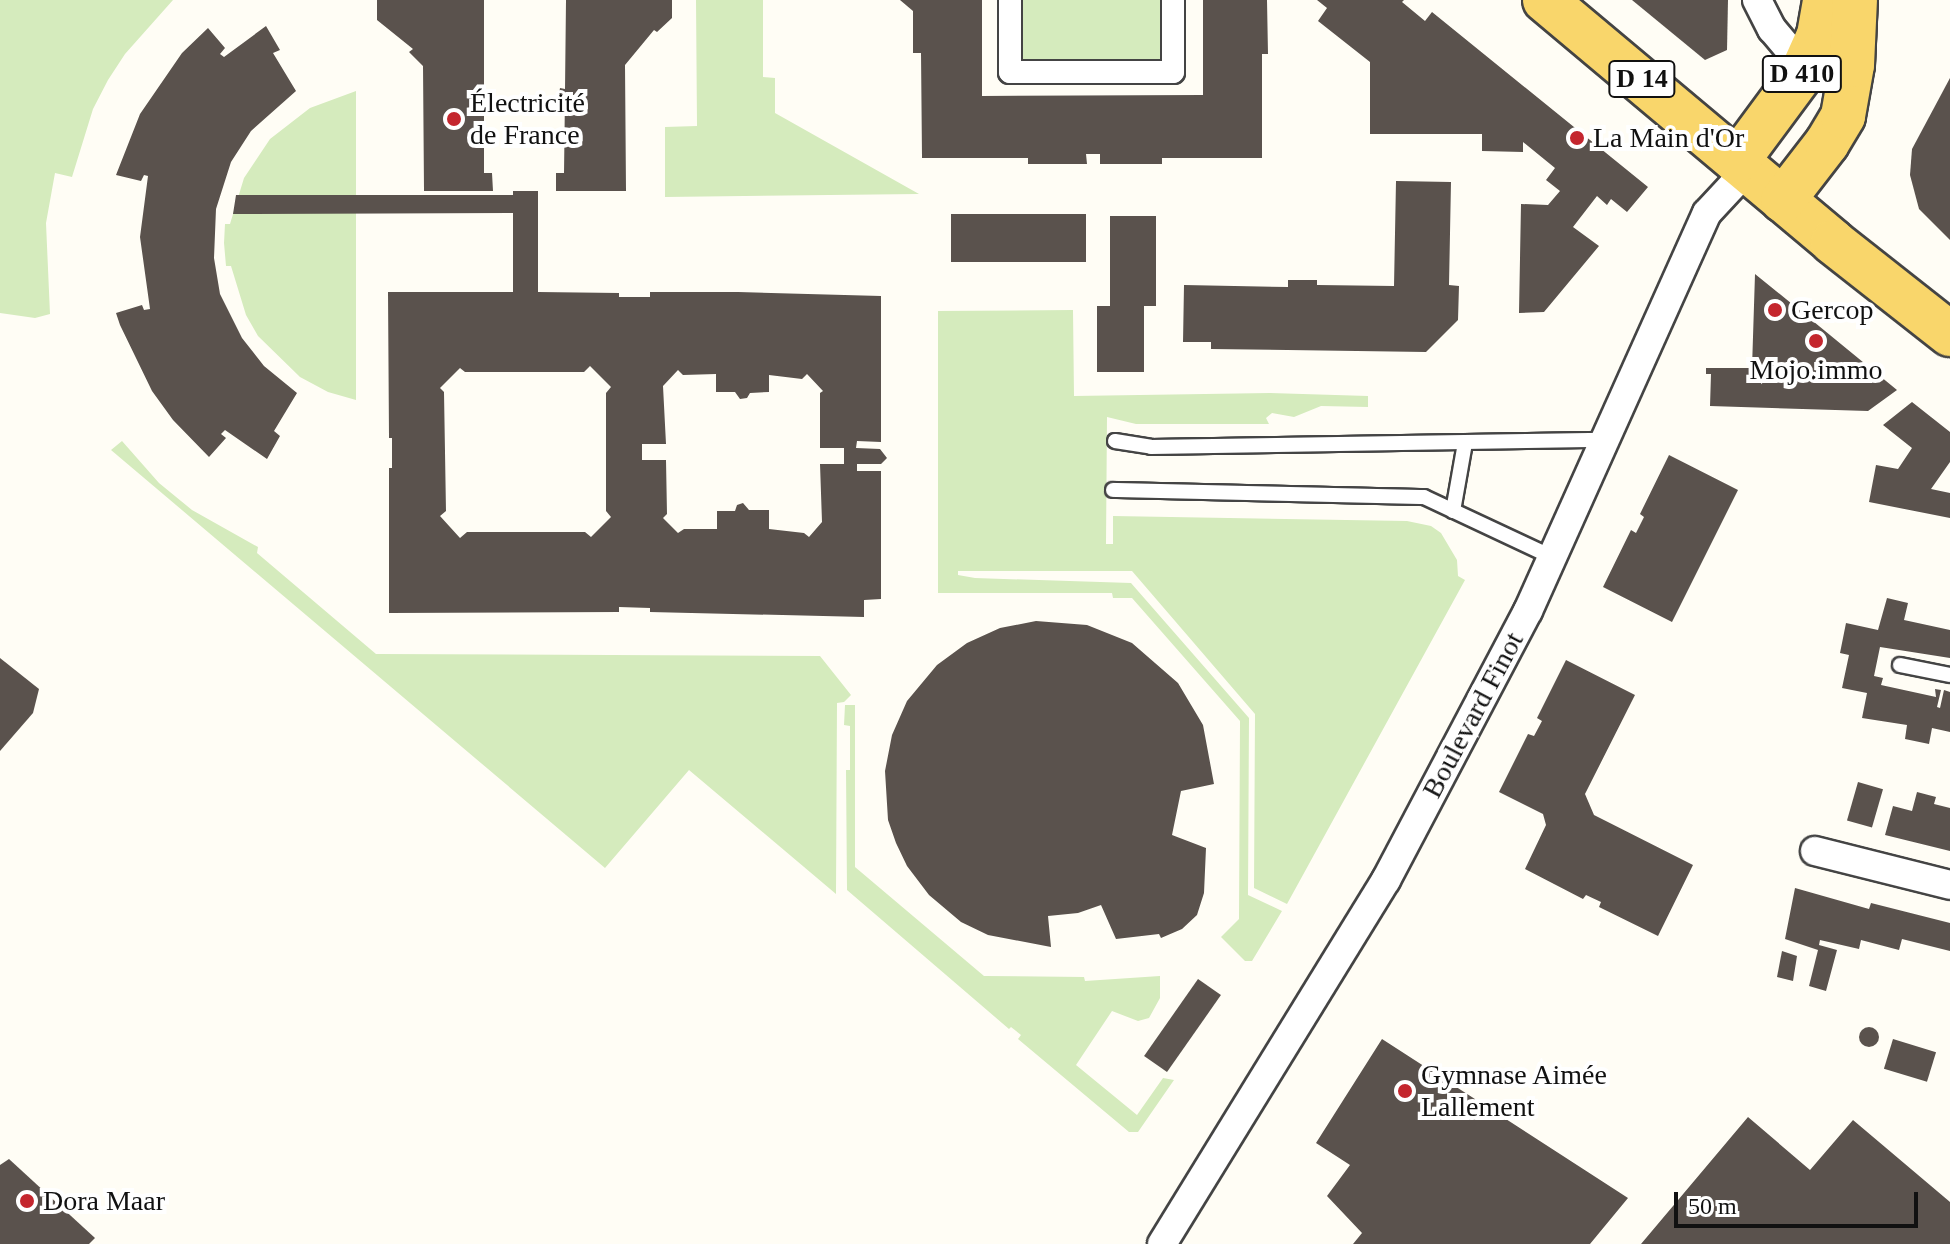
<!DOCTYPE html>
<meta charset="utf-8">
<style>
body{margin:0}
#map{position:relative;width:1950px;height:1244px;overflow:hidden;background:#fffdf5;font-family:Georgia,serif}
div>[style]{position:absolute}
.green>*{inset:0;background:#d5ebbd;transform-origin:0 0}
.building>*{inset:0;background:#5a524d;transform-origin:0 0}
.round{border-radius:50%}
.roads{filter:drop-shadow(2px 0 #444) drop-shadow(-2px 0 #444) drop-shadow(0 2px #444) drop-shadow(0 -2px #444)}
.service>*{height:14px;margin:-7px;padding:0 7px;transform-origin:7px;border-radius:7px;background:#fff}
.pedestrian>*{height:22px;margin:-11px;padding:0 11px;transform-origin:11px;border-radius:11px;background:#fff}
.minor>*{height:28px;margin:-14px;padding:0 14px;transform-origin:14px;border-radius:14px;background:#fff}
.primary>*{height:44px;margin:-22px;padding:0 22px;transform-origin:22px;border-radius:22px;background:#f9d66b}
.dots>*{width:22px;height:22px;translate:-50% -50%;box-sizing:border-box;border:4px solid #fff;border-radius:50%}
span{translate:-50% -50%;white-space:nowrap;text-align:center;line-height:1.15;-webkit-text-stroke:8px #fff;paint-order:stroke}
.shield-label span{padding:2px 6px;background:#fff;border:2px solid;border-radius:6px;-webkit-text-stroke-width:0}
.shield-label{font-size:26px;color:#111;font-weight:700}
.poi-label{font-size:28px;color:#111}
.left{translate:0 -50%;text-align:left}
.street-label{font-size:28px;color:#111}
.scale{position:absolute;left:1674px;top:1192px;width:244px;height:36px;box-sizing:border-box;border:4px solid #111;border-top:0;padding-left:10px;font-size:24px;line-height:28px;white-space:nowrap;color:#111;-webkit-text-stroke:6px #fff;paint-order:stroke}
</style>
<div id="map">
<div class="green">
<i style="clip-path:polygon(0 0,173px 0,125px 54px,108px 80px,93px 109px,72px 177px,55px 173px,46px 223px,50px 314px,35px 318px,0 313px)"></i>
<i style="clip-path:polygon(696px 0,763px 0,763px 77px,775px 78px,775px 113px,919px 194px,665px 197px,665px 127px,697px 126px)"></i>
<i style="left:1010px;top:0;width:163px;height:72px"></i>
<i style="clip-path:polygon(356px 91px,356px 400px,328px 392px,300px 377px,258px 336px,246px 315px,231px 266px,226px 266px,224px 243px,225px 224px,230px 224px,244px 178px,270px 139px,310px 108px)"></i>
<i style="clip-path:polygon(1073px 310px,1074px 396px,1270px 393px,1368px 396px,1368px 407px,1321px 406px,1294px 417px,1272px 413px,1266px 418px,1269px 424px,1136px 424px,1107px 417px,1106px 544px,1113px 544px,1113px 516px,1407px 521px,1431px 526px,1441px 533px,1457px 560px,1458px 576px,1465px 580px,1287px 904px,1254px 888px,1255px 714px,1132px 571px,958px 571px,958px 575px,975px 578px,1131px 583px,1249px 718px,1248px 895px,1282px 911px,1252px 961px,1245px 961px,1221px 937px,1239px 919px,1240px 721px,1132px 598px,1113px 598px,1112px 593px,938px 593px,938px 311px)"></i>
<i style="clip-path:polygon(122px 441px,159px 483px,192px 510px,258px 547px,257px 553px,376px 654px,820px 656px,851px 695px,844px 702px,837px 703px,836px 894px,689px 770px,605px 868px,111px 450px)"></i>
<i style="clip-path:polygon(845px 705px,855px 705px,855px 867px,984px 976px,1084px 977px,1085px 981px,1160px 976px,1160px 998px,1149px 1018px,1138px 1021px,1112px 1011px,1076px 1065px,1137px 1115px,1163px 1078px,1174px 1080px,1138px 1132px,1129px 1132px,1018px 1039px,1021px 1035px,1011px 1027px,1009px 1029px,847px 890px,846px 770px,850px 770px,850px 726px,844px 725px)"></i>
</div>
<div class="building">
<i style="clip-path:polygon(377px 0,484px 0,484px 173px,492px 173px,493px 191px,424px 191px,423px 66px,409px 52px,413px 49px,377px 20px)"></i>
<i style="clip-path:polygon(566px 0,672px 0,672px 18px,657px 32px,654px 30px,625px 65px,626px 191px,556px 191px,556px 173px,564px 173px,565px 95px,559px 94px,560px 88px,565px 89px)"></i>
<i style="clip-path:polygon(900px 0,982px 0,982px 96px,1203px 95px,1203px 0,1267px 0,1268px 54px,1262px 54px,1262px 158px,1162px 158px,1162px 164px,1100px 164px,1100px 154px,1086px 154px,1087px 164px,1028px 164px,1028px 158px,922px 158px,921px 53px,913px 53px,913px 11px)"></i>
<i style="clip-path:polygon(1317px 0,1404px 0,1402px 2px,1425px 21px,1432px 12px,1648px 187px,1627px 212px,1611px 199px,1607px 205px,1597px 196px,1573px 227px,1599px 246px,1544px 312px,1519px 313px,1521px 204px,1548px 205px,1560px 191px,1546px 180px,1555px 168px,1523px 142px,1523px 152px,1482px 151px,1482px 134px,1370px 134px,1370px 62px,1318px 21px,1327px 8px)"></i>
<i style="clip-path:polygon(1632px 0,1728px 0,1727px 50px,1705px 60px)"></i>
<i style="clip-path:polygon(266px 26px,280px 50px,273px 53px,296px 91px,251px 131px,231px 162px,216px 209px,214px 258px,220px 294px,242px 338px,264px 366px,297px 393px,274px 431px,280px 436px,267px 459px,225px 430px,221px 434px,226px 438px,209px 457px,173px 420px,152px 391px,120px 325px,116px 313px,142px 305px,144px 310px,150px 309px,140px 237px,148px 176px,144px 175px,141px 181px,116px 175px,140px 114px,182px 53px,208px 28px,225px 48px,220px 54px,224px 57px)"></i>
<i style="clip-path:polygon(1950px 78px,1950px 240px,1919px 209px,1910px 175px,1912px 149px)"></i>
<i style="clip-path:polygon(1396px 181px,1451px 182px,1449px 285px,1459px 286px,1458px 320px,1426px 352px,1211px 349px,1211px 342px,1183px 342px,1184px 285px,1288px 287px,1288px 280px,1317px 280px,1317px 285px,1394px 286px)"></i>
<i style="clip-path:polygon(evenodd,513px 191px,538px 191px,538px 292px,619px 293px,619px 297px,650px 297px,650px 292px,738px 292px,881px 296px,881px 442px,857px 441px,856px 448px,880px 449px,887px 458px,881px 464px,857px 464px,857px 471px,881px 471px,881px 599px,864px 600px,864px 617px,650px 612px,650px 608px,619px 607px,619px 612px,389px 613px,389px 468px,392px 468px,392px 438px,389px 438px,388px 292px,513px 292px,513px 213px,233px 214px,236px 195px,513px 195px,513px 191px,590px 366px,611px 387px,606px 393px,606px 511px,611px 517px,591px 537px,585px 532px,467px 532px,460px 538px,440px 516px,446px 511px,444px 392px,440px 388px,460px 368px,465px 372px,584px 372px,590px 366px,513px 191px,678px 370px,683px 375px,716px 374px,716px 392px,735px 392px,740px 399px,747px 398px,750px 393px,769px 392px,769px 375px,802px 379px,807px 374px,823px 391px,820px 393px,820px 448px,844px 448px,844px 464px,820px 464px,822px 522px,809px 537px,804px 533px,769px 529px,769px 510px,749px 510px,743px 503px,737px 505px,735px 511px,717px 511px,717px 529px,684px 529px,678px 533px,663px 518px,667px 514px,666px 460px,642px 460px,642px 444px,666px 444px,663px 386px,678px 370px)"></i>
<i style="left:951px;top:214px;width:135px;height:48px"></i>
<i style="clip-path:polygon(1110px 216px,1156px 216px,1156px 306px,1144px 306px,1144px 372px,1097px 372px,1097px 306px,1110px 306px)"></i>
<i style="clip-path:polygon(1755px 274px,1797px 308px,1897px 390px,1868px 411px,1710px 406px,1711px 374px,1706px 374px,1706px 368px,1752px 368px)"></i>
<i style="clip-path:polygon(1912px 402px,1950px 432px,1950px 462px,1931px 489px,1950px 493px,1950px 518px,1869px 502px,1876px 465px,1898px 469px,1912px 448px,1883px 425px)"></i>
<i style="clip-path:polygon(1669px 455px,1738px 490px,1672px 622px,1603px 587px,1631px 530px,1636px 533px,1644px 517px,1640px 514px)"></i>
<i style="clip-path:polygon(1887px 598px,1908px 603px,1904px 620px,1950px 630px,1950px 658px,1880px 647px,1874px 676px,1883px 678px,1881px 685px,1936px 697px,1935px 689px,1941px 690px,1937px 707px,1940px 708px,1944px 690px,1950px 692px,1950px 732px,1932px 728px,1929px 744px,1905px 739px,1907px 725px,1862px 718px,1867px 693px,1842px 688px,1849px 655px,1840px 653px,1846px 623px,1878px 630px)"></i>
<i style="clip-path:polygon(1036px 621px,1087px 625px,1132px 643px,1178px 683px,1203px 725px,1214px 784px,1181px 791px,1172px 835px,1206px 848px,1204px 893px,1197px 915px,1182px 929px,1161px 938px,1159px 934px,1116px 939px,1101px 905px,1078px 913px,1048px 916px,1051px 947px,988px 935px,961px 922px,929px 895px,907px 866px,896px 843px,888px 820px,885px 771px,892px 735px,907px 701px,937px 665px,967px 643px,1000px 628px)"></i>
<i style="clip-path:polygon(0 658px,39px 689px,33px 713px,0 751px)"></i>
<i style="clip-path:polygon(1566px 660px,1635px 695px,1585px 794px,1594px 815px,1693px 865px,1658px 936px,1599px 907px,1601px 902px,1586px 895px,1583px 899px,1525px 869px,1546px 825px,1543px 814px,1499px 792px,1528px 734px,1534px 736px,1542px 721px,1537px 718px)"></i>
<i style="left:1858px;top:782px;width:26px;height:40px;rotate:16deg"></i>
<i style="clip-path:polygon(1917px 792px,1936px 797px,1934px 804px,1950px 808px,1950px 851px,1885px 835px,1893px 806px,1912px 811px)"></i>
<i style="clip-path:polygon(1795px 888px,1869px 909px,1871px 903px,1950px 923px,1950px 951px,1902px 939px,1899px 950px,1861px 940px,1859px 949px,1820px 940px,1819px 945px,1837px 950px,1826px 991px,1809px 986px,1818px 950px,1785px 939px)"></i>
<i style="clip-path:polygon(1782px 951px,1797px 956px,1793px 981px,1777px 977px)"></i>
<i style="left:1198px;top:979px;width:28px;height:94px;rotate:35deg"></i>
<i class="round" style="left:1859px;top:1027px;width:20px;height:20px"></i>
<i style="clip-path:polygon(1382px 1039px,1628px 1198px,1590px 1244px,1353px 1244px,1362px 1233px,1327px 1196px,1350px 1165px,1316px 1143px)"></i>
<i style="left:1893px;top:1039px;width:45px;height:31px;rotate:17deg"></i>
<i style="clip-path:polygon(1748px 1117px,1810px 1170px,1853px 1120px,1950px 1202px,1950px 1244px,1641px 1244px)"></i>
<i style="clip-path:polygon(9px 1159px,95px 1238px,89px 1244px,0 1244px,0 1165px)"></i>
</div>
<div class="roads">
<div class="service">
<i style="left:1115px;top:441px;width:36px;rotate:9deg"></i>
<i style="left:1151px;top:447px;width:454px;rotate:-0.9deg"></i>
<i style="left:1113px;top:490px;width:311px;rotate:1.3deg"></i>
<i style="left:1424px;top:497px;width:141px;rotate:25.1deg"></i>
<i style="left:1453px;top:511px;width:69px;rotate:-80deg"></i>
<i style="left:1900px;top:665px;width:51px;rotate:11.3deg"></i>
</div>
<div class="pedestrian">
<i style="left:1010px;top:0;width:72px;rotate:90deg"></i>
<i style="left:1010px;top:72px;width:163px"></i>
<i style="left:1173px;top:72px;width:72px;rotate:-90deg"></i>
</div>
<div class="minor">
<i style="left:1757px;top:0;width:33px;rotate:63deg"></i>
<i style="left:1772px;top:29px;width:51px;rotate:49.8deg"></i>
<i style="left:1815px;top:851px;width:139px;rotate:14.1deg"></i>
<i style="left:1162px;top:1244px;width:427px;rotate:-58.4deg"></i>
<i style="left:1386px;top:880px;width:304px;rotate:-62.2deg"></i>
<i style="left:1528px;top:611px;width:436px;rotate:-65.8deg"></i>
<i style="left:1707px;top:213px;width:59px;rotate:-47.1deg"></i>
</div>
<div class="primary">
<i style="left:1545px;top:0;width:376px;rotate:40deg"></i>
<i style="left:1833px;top:242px;width:149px;rotate:38.2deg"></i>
<i style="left:1737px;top:161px;width:109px;rotate:-53.5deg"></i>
<i style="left:1802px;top:73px;width:42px;rotate:-65.9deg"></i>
<i style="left:1819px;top:35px;width:36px;rotate:-80deg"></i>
<i style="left:1783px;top:200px;width:72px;rotate:-52.3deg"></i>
<i style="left:1827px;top:143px;width:31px;rotate:-59deg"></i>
<i style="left:1843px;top:116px;width:52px;rotate:-80deg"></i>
<i style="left:1852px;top:65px;width:65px;rotate:-87.4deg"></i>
</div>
</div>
<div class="dots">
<i style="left:454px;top:119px;background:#c4262e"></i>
<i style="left:1577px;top:138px;background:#c4262e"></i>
<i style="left:1775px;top:310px;background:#c4262e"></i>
<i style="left:1816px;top:341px;background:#c4262e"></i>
<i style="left:1405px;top:1091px;background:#c4262e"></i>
<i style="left:27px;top:1201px;background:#c4262e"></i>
</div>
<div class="shield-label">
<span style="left:1802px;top:74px">D 410</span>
<span style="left:1642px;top:79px">D 14</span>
</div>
<div class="poi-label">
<span class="left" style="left:470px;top:119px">Électricité<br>de France</span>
<span class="left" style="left:1593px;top:138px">La Main d'Or</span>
<span class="left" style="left:1791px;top:310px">Gercop</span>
<span style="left:1816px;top:370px">Mojo.immo</span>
<span class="left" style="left:1421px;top:1091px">Gymnase Aimée<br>Lallement</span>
<span class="left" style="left:43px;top:1201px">Dora Maar</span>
</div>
<div class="street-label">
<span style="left:1473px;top:715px;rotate:-62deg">Boulevard Finot</span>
</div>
<div class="scale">50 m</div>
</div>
